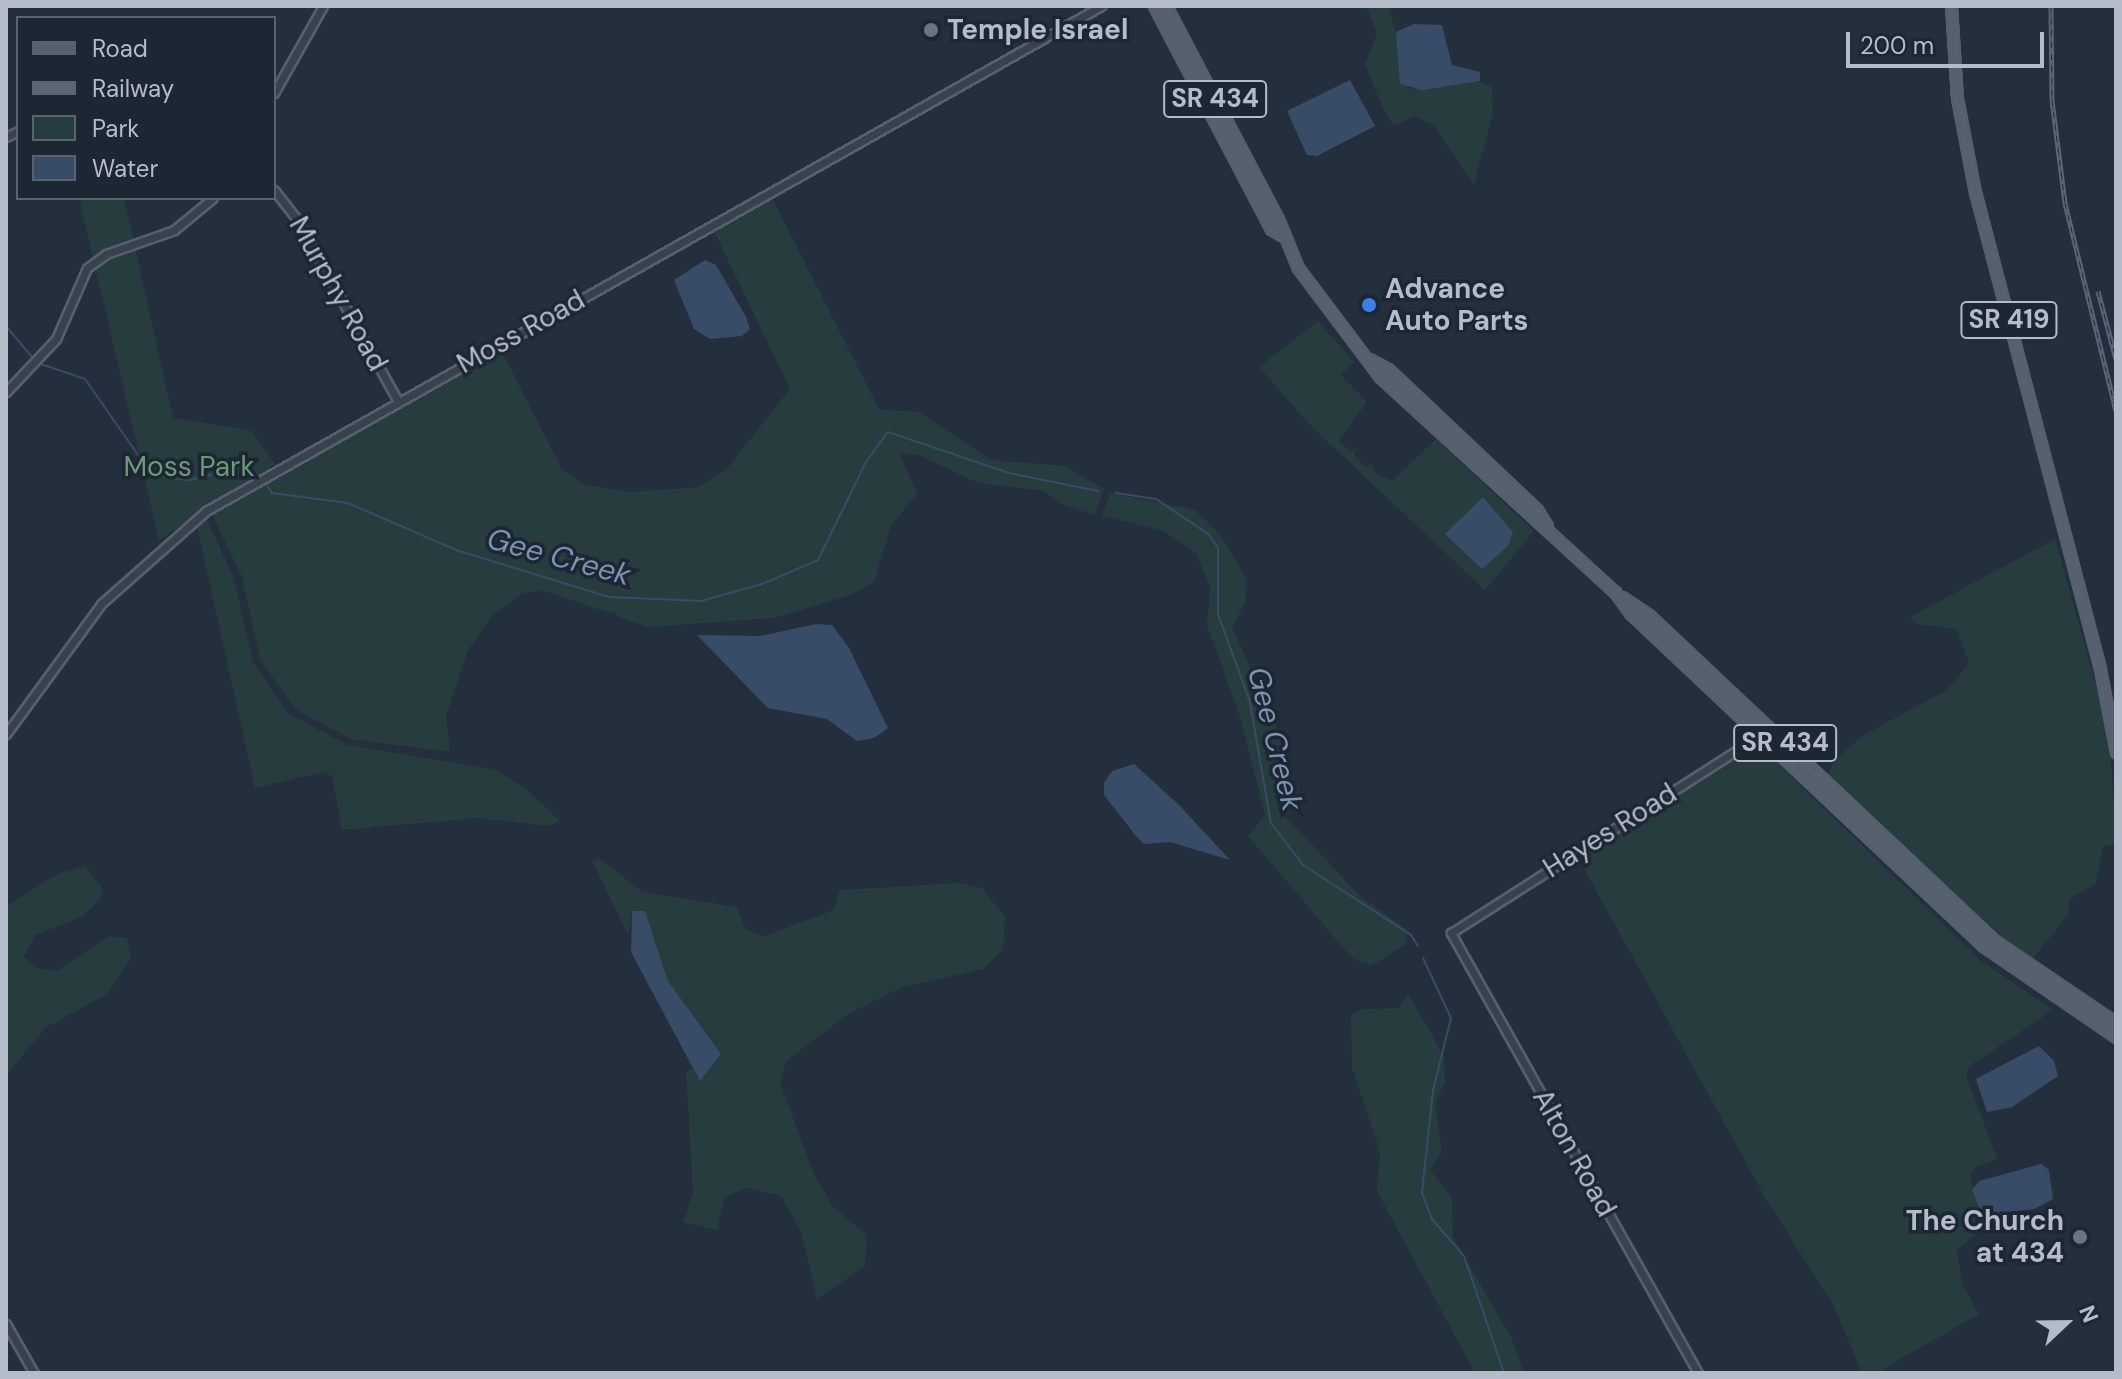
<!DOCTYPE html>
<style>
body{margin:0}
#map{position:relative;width:2122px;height:1379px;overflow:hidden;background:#242f3e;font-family:"DM Sans",sans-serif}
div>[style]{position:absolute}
.green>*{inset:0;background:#263c3f}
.water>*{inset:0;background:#394c67}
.stream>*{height:2px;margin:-1px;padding:0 1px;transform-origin:1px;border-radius:1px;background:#394c67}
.roads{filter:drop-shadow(2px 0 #565f6c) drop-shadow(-2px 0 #565f6c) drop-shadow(0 2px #565f6c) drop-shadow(0 -2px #565f6c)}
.minor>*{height:7px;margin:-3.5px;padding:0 3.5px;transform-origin:3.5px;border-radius:3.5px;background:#38414e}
.major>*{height:9px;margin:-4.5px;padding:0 4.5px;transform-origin:4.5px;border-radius:4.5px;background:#56606e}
.rail>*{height:5px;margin-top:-2.5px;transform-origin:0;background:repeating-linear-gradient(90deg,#1d2633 0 6px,#5a6575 0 12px);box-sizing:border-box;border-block:2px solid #5a6575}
.dots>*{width:22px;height:22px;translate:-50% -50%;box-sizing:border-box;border:4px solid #1d2633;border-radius:50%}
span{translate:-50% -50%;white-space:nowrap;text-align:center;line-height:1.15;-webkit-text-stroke:7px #1d2633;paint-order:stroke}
.shield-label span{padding:2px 6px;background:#1d2633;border:2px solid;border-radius:6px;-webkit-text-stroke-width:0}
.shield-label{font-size:26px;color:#b4bcc9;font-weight:700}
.poi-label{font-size:28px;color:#b4bcc9;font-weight:700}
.left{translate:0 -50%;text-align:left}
.right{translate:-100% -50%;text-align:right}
.street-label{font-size:28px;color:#b4bcc9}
.park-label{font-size:28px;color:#6b9a76}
.water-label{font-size:30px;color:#7c92b1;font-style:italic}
.frame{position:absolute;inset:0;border:8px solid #b4bcc9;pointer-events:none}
.legend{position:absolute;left:16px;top:16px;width:260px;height:184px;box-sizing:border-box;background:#1d2633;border:2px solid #59626f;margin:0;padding:10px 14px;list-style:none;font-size:24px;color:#b4bcc9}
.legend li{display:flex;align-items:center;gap:16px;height:40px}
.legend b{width:40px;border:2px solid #59626f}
.north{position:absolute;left:2026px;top:1283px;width:80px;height:80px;-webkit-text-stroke:6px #1d2633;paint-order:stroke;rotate:68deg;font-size:22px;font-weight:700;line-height:32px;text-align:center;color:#b4bcc9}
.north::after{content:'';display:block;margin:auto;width:28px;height:36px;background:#b4bcc9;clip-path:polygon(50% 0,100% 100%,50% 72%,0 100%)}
.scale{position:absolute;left:1846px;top:32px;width:198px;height:36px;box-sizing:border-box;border:4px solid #b4bcc9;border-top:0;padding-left:10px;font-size:24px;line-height:28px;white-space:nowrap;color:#b4bcc9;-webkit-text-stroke:6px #1d2633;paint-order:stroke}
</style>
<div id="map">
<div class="green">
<i style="clip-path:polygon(1366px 6px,1389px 6px,1409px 89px,1474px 81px,1492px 87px,1493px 112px,1474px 185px,1434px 126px,1415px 116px,1394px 126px,1383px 109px,1365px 64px,1377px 34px)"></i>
<i style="clip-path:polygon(771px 196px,879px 409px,919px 412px,991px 460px,1065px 466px,1104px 489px,1095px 515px,1058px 503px,1045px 491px,978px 483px,921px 456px,899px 452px,917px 494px,891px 526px,874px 582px,850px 595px,775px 618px,647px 627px,617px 616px,616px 611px,609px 613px,544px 591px,523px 593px,492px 616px,468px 650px,446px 716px,450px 752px,351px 739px,295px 709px,260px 659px,242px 577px,211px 512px,501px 350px,562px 469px,583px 484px,630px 492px,698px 487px,726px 470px,790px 389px,713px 229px)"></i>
<i style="clip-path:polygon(79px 198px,124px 198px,173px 418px,252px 431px,275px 464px,159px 540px)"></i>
<i style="clip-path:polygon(1318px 321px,1354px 362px,1341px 375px,1367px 402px,1338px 441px,1351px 452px,1356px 449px,1354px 455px,1366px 467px,1371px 464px,1376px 474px,1392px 481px,1436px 439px,1534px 531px,1485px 590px,1312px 427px,1259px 367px)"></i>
<i style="clip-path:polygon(1110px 493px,1195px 510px,1219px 533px,1247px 580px,1245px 603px,1232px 627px,1280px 734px,1283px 814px,1359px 895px,1407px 930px,1406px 944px,1371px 966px,1352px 958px,1248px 836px,1265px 815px,1241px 720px,1207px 625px,1210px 587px,1196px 553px,1164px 531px,1102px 516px)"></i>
<i style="clip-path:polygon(205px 516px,234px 579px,253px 662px,289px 714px,348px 745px,494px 769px,524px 787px,560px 821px,548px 826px,478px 818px,342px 830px,332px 776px,324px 772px,255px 788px,196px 522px)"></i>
<i style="clip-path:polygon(2055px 539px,2110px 736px,2116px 844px,2103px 846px,2096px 883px,2070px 899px,2068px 915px,2030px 962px,1825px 777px,1838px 757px,1864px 735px,1947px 690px,1969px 663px,1957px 629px,1917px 624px,1910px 617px)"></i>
<i style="clip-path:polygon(1759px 745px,1980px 960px,2053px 1010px,1968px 1067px,1967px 1078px,1997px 1159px,1976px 1167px,1970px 1177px,1981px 1212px,1973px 1236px,1957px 1250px,1962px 1284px,1979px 1314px,1876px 1373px,1862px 1373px,1834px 1306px,1766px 1199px,1576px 854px)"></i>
<i style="clip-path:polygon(599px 858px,642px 892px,737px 907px,746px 930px,765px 936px,834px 910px,839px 890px,958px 883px,982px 888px,1005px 917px,1003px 949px,983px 969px,900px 988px,850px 1013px,786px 1061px,780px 1082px,813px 1172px,834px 1208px,867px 1235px,865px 1266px,817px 1299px,801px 1231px,781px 1196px,747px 1188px,725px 1197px,717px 1230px,683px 1222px,693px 1194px,686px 1072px,693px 1068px,697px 1078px,720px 1053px,668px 981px,645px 911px,632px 911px,628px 935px,592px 861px)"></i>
<i style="clip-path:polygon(85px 866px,103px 889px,100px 899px,82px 917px,35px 935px,24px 956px,37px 968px,57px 971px,109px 936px,127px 938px,131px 959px,107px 994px,45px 1028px,6px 1076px,6px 906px,58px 874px)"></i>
<i style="clip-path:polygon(1408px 994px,1444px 1056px,1445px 1081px,1435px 1104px,1442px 1152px,1430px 1170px,1452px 1198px,1453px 1237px,1511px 1337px,1524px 1373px,1475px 1373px,1377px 1191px,1380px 1151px,1352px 1068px,1351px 1015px,1364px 1009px,1399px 1008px)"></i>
</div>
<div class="water">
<i style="clip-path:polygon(1414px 24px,1442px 25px,1452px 65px,1480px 72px,1480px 81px,1422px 90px,1400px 84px,1396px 32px)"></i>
<i style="clip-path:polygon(1350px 80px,1375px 126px,1317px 156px,1307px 155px,1287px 111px)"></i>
<i style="clip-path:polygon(705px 260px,716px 265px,746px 317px,750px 329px,742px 336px,710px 339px,694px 329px,674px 280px)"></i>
<i style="clip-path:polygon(1483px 497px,1513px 532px,1508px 546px,1482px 569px,1445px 534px)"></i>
<i style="clip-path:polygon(816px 624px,832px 625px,849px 648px,888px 728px,874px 738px,857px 741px,827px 719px,768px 708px,697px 635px,761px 636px)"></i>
<i style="clip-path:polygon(1134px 764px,1179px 805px,1230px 860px,1170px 842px,1144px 844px,1136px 836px,1104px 795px,1104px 783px,1112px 771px)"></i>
<i style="clip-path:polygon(632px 911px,645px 911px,668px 981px,721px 1054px,700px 1081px,631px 952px)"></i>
<i style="clip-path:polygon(2039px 1046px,2054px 1061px,2058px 1076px,2012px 1107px,1987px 1112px,1976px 1079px)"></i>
<i style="clip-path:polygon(2041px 1164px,2049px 1170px,2053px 1199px,2034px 1209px,1982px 1215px,1972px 1190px,1979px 1181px)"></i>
</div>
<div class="stream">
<i style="left:6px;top:326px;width:40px;rotate:50deg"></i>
<i style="left:41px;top:364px;width:46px;rotate:18.8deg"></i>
<i style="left:85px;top:379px;width:117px;rotate:55.1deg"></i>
<i style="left:152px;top:475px;width:37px;rotate:8deg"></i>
<i style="left:189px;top:480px;width:53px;rotate:-13deg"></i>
<i style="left:241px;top:468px;width:23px;rotate:23deg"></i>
<i style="left:265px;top:482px;width:13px;rotate:58deg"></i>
<i style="left:272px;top:493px;width:77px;rotate:7.5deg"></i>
<i style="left:348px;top:503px;width:118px;rotate:23.5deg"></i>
<i style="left:456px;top:550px;width:160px;rotate:17.1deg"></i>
<i style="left:609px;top:597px;width:92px;rotate:2.5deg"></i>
<i style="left:701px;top:601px;width:63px;rotate:-15.6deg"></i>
<i style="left:762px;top:584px;width:61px;rotate:-23.2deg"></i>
<i style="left:818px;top:560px;width:109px;rotate:-63.9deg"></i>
<i style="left:866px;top:462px;width:37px;rotate:-54deg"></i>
<i style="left:888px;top:432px;width:128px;rotate:18.7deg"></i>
<i style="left:1009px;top:473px;width:91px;rotate:11.4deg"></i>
<i style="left:1116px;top:493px;width:40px;rotate:8.5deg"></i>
<i style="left:1156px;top:499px;width:63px;rotate:33.9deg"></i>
<i style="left:1208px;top:534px;width:17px;rotate:54deg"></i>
<i style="left:1218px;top:548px;width:66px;rotate:90deg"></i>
<i style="left:1218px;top:614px;width:94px;rotate:70deg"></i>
<i style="left:1250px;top:702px;width:123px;rotate:80.2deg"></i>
<i style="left:1271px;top:823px;width:53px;rotate:52.7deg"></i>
<i style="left:1303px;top:865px;width:129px;rotate:32.9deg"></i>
<i style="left:1411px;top:935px;width:13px;rotate:58deg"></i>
<i style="left:1423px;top:958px;width:66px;rotate:65deg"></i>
<i style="left:1451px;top:1018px;width:74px;rotate:104deg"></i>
<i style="left:1433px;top:1090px;width:104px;rotate:96.1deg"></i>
<i style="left:1422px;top:1193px;width:28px;rotate:69deg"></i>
<i style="left:1432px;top:1219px;width:49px;rotate:49.1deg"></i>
<i style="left:1464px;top:1256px;width:124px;rotate:71.1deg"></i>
</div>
<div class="roads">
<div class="minor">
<i style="left:274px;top:93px;width:100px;rotate:-60.6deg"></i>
<i style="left:6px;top:137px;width:13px;rotate:-27deg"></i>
<i style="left:274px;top:190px;width:36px;rotate:52deg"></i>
<i style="left:296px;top:218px;width:210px;rotate:60.9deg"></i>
<i style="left:6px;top:392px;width:73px;rotate:-46.7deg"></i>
<i style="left:56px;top:339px;width:77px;rotate:-66.4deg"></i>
<i style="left:87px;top:268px;width:24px;rotate:-36deg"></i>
<i style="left:106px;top:254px;width:72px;rotate:-19.4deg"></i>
<i style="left:174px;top:230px;width:50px;rotate:-39.4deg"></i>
<i style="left:6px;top:734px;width:162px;rotate:-53.8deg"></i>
<i style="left:102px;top:603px;width:139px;rotate:-41.5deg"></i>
<i style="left:206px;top:511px;width:1028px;rotate:-29.43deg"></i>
<i style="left:6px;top:1324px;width:56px;rotate:60.3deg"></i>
<i style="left:1698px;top:1373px;width:505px;rotate:-119.31deg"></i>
<i style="left:1451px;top:933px;width:368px;rotate:-32.6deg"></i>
</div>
<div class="major">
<i style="left:1154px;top:6px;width:252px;rotate:62.3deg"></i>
<i style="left:1271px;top:229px;width:12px;rotate:31deg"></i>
<i style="left:1166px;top:6px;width:241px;rotate:62.3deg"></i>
<i style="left:1278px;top:219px;width:53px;rotate:67.8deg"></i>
<i style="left:1298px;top:268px;width:136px;rotate:53deg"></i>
<i style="left:1380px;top:377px;width:319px;rotate:42.5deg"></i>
<i style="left:1615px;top:592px;width:26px;rotate:54deg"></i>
<i style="left:1630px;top:613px;width:487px;rotate:43.3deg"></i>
<i style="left:1985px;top:947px;width:159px;rotate:34.5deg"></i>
<i style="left:1951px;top:6px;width:92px;rotate:86.3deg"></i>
<i style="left:1957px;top:98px;width:96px;rotate:79.2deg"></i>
<i style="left:1975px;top:192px;width:488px;rotate:75.3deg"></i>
<i style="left:2099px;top:664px;width:90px;rotate:79.1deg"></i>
<i style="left:1369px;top:359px;width:21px;rotate:28deg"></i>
<i style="left:1388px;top:369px;width:205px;rotate:43.4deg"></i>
<i style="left:1537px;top:510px;width:19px;rotate:58deg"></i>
<i style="left:1622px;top:597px;width:34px;rotate:34deg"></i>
<i style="left:1650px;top:616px;width:474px;rotate:43.3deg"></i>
<i style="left:1995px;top:941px;width:146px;rotate:34.1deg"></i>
</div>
</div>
<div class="rail">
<i style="left:2051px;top:6px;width:94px;rotate:89.4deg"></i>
<i style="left:2052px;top:100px;width:104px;rotate:82.8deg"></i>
<i style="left:2065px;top:203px;width:214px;rotate:76.2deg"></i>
<i style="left:2098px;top:291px;width:70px;rotate:75.2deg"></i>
</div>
<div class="dots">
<i style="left:931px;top:30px;background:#6b7280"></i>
<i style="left:1369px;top:305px;background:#3f7fe0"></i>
<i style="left:2080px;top:1237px;background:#6b7280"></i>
</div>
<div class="shield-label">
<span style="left:1215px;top:99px">SR 434</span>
<span style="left:2009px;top:320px">SR 419</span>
<span style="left:1785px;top:743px">SR 434</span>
</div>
<div class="poi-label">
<span class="left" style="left:947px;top:30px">Temple Israel</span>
<span class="left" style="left:1385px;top:305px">Advance<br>Auto Parts</span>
<span class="right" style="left:2064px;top:1237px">The Church<br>at 434</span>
</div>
<div class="street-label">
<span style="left:338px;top:294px;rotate:61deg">Murphy Road</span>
<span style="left:521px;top:332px;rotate:-29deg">Moss Road</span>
<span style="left:1610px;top:831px;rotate:-32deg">Hayes Road</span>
<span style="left:1574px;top:1153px;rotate:61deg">Alton Road</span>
</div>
<div class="park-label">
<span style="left:189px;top:467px">Moss Park</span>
</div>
<div class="water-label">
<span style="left:559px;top:557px;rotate:15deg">Gee Creek</span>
<span style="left:1275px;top:739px;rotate:76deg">Gee Creek</span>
</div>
<div class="frame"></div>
<ul class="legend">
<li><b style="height:10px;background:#56606e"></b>Road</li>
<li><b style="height:10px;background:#5a6575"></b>Railway</li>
<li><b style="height:22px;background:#263c3f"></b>Park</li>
<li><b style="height:22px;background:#394c67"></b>Water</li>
</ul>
<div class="north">N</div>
<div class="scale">200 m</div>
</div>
